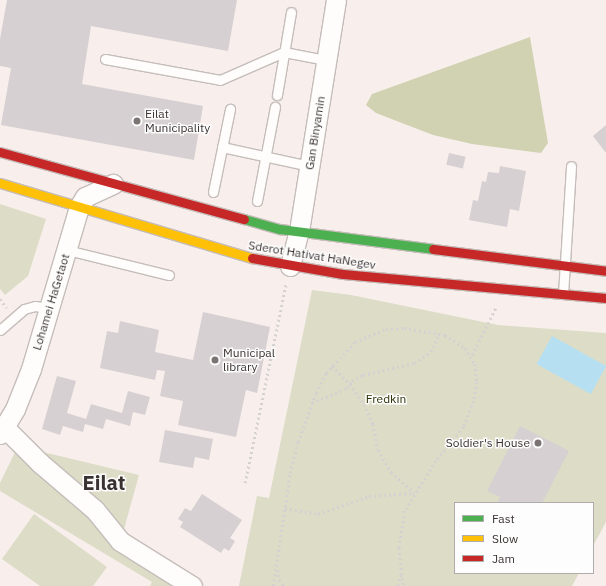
<!DOCTYPE html>
<style>
body{margin:0}
#map{position:relative;width:606px;height:586px;overflow:hidden;background:#f8efec;font-family:"IBM Plex Sans",sans-serif}
div>[style]{position:absolute}
.green>*{inset:0;background:#dcdcc7}
.forest>*{inset:0;background:#d0d2b2}
.water>*{inset:0;background:#b6e0f2;transform-origin:0 0}
.building>*{inset:0;background:#d6d0d2;transform-origin:0 0}
.path>*{height:2.5px;margin-top:-1.25px;transform-origin:0;background:repeating-linear-gradient(90deg,#d4d1d1 0 2px,transparent 0 5px)}
.roads{filter:drop-shadow(1px 0 #c5bdba) drop-shadow(-1px 0 #c5bdba) drop-shadow(0 1px #c5bdba) drop-shadow(0 -1px #c5bdba)}
.lane>*{height:9px;margin:-4.5px;padding:0 4.5px;transform-origin:4.5px;border-radius:4.5px;background:#fefdfc}
.street>*{height:19px;margin:-9.5px;padding:0 9.5px;transform-origin:9.5px;border-radius:9.5px;background:#fefdfc}
.fast>*{height:9px;margin:-4.5px;padding:0 4.5px;transform-origin:4.5px;border-radius:4.5px;background:#4caf50}
.slow>*{height:9px;margin:-4.5px;padding:0 4.5px;transform-origin:4.5px;border-radius:4.5px;background:#ffc107}
.jam>*{height:9px;margin:-4.5px;padding:0 4.5px;transform-origin:4.5px;border-radius:4.5px;background:#c62828}
.dots>*{width:11px;height:11px;translate:-50% -50%;box-sizing:border-box;border:2px solid #fdfdfd;border-radius:50%}
span{translate:-50% -50%;white-space:nowrap;text-align:center;line-height:1.15;-webkit-text-stroke:3px #fdfdfd;paint-order:stroke}
.poi-label{font-size:12px;color:#3a3230}
.left{translate:0 -50%;text-align:left}
.right{translate:-100% -50%;text-align:right}
.street-label{font-size:12px;color:#3a3230}
.park-label{font-size:12px;color:#2c3105}
.town-label{font-size:20px;color:#3a3230;font-weight:700}
.legend{position:absolute;left:454px;top:502px;width:140px;height:72px;box-sizing:border-box;background:#fdfdfd;border:1px solid #afacab;margin:0;padding:5px 7px;list-style:none;font-size:12px;color:#3a3230}
.legend li{display:flex;align-items:center;gap:8px;height:20px}
.legend b{width:20px;border:1px solid #afacab}
</style>
<div id="map">
<div class="green">
<i style="clip-path:polygon(0 204px,46px 219px,28px 276px,5px 295px,0 289px)"></i>
<i style="clip-path:polygon(312px 290px,351px 295px,498px 325px,606px 333px,606px 522px,593px 546px,593px 503px,455px 503px,455px 573px,579px 573px,572px 586px,239px 586px,257px 496px,269px 498px)"></i>
<i style="clip-path:polygon(18px 446px,139px 475px,121px 540px,198px 586px,150px 586px,152px 582px,0 491px,0 483px)"></i>
<i style="clip-path:polygon(34px 514px,107px 567px,93px 586px,40px 586px,2px 559px)"></i>
</div>
<div class="forest">
<i style="clip-path:polygon(530px 37px,548px 143px,541px 153px,472px 144px,433px 135px,376px 113px,366px 105px,372px 94px)"></i>
</div>
<div class="water">
<i style="left:552px;top:336px;width:62px;height:32px;rotate:29deg"></i>
</div>
<div class="building">
<i style="clip-path:polygon(7px 0,237px 0,228px 51px,91px 26px,82px 84px,203px 106px,194px 160px,1px 125px,11px 68px,0 66px,0 39px)"></i>
<i style="clip-path:polygon(606px 125px,606px 153px,593px 136px)"></i>
<i style="left:449px;top:153px;width:17px;height:12px;rotate:13deg"></i>
<i style="clip-path:polygon(500px 166px,526px 171px,519px 211px,510px 209px,507px 227px,469px 220px,473px 200px,478px 201px,482px 181px,486px 182px,488px 172px,499px 173px)"></i>
<i style="clip-path:polygon(203px 312px,270px 327px,257px 393px,246px 390px,236px 437px,178px 425px,183px 401px,160px 396px,165px 371px,157px 370px,155px 380px,100px 368px,107px 331px,118px 333px,120px 321px,159px 330px,155px 352px,193px 360px)"></i>
<i style="clip-path:polygon(57px 376px,76px 381px,67px 413px,86px 419px,91px 404px,122px 413px,128px 391px,150px 397px,145px 415px,133px 412px,130px 426px,106px 419px,103px 429px,85px 424px,83px 432px,63px 426px,60px 435px,42px 429px)"></i>
<i style="clip-path:polygon(520px 426px,569px 451px,542px 503px,497px 503px,500px 497px,487px 491px)"></i>
<i style="clip-path:polygon(165px 430px,213px 439px,209px 460px,195px 457px,193px 468px,159px 462px)"></i>
<i style="clip-path:polygon(202px 494px,242px 520px,230px 538px,235px 541px,229px 551px,224px 548px,221px 553px,180px 527px,183px 522px,178px 519px,185px 508px,191px 511px)"></i>
</div>
<div class="path">
<i style="left:0;top:299px;width:11px;rotate:52deg"></i>
<i style="left:472px;top:355px;width:54px;rotate:-63.4deg"></i>
<i style="left:332px;top:366px;width:25px;rotate:45deg"></i>
<i style="left:350px;top:384px;width:24px;rotate:55deg"></i>
<i style="left:364px;top:404px;width:22px;rotate:66deg"></i>
<i style="left:373px;top:424px;width:26px;rotate:79deg"></i>
<i style="left:378px;top:450px;width:26px;rotate:59deg"></i>
<i style="left:391px;top:472px;width:31px;rotate:42deg"></i>
<i style="left:312px;top:403px;width:38px;rotate:-23deg"></i>
<i style="left:347px;top:388px;width:9px;rotate:-54deg"></i>
<i style="left:352px;top:381px;width:13px;rotate:-29deg"></i>
<i style="left:363px;top:375px;width:52px;rotate:-13.2deg"></i>
<i style="left:414px;top:363px;width:20px;rotate:-33deg"></i>
<i style="left:431px;top:352px;width:20px;rotate:-66deg"></i>
<i style="left:245px;top:483px;width:203px;rotate:-78.4deg"></i>
<i style="left:285px;top:508px;width:34px;rotate:10deg"></i>
<i style="left:318px;top:514px;width:54px;rotate:-19.4deg"></i>
<i style="left:369px;top:496px;width:44px;rotate:-3.9deg"></i>
<i style="left:278px;top:570px;width:10px;rotate:84deg"></i>
<i style="left:279px;top:580px;width:8px;rotate:50deg"></i>
<i style="left:273px;top:586px;width:114px;rotate:-81.4deg"></i>
<i style="left:290px;top:473px;width:32px;rotate:-76deg"></i>
<i style="left:298px;top:442px;width:52px;rotate:-69.8deg"></i>
<i style="left:316px;top:393px;width:22px;rotate:-63deg"></i>
<i style="left:326px;top:373px;width:42px;rotate:-46.9deg"></i>
<i style="left:355px;top:342px;width:34px;rotate:-23deg"></i>
<i style="left:386px;top:329px;width:18px;rotate:-3deg"></i>
<i style="left:404px;top:328px;width:42px;rotate:9.7deg"></i>
<i style="left:445px;top:335px;width:24px;rotate:33deg"></i>
<i style="left:465px;top:348px;width:19px;rotate:58deg"></i>
<i style="left:475px;top:364px;width:18px;rotate:84deg"></i>
<i style="left:477px;top:382px;width:19px;rotate:99deg"></i>
<i style="left:474px;top:401px;width:28px;rotate:111deg"></i>
<i style="left:464px;top:427px;width:44px;rotate:129.5deg"></i>
<i style="left:436px;top:461px;width:59px;rotate:121.8deg"></i>
<i style="left:405px;top:511px;width:37px;rotate:99deg"></i>
<i style="left:399px;top:548px;width:38px;rotate:83deg"></i>
<i style="left:398px;top:586px;width:13px;rotate:-77deg"></i>
</div>
<div class="roads">
<div class="lane">
<i style="left:105px;top:59px;width:117px;rotate:10.3deg"></i>
<i style="left:220px;top:80px;width:70px;rotate:-23.6deg"></i>
<i style="left:284px;top:52px;width:43px;rotate:10.8deg"></i>
<i style="left:277px;top:95px;width:84px;rotate:-80.4deg"></i>
<i style="left:222px;top:147px;width:89px;rotate:12.3deg"></i>
<i style="left:213px;top:192px;width:85px;rotate:-78.4deg"></i>
<i style="left:257px;top:201px;width:96px;rotate:-79.2deg"></i>
<i style="left:67px;top:250px;width:105px;rotate:13.8deg"></i>
<i style="left:563px;top:294px;width:128px;rotate:-86.4deg"></i>
<i style="left:0;top:330px;width:32px;rotate:-41deg"></i>
<i style="left:24px;top:309px;width:11px;rotate:-15deg"></i>
<i style="left:35px;top:306px;width:15px;rotate:8deg"></i>
</div>
<div class="street">
<i style="left:290px;top:266px;width:36px;rotate:-76deg"></i>
<i style="left:299px;top:231px;width:234px;rotate:-80.9deg"></i>
<i style="left:4px;top:427px;width:51px;rotate:45deg"></i>
<i style="left:40px;top:463px;width:72px;rotate:40.5deg"></i>
<i style="left:95px;top:510px;width:40px;rotate:51deg"></i>
<i style="left:120px;top:541px;width:85px;rotate:32deg"></i>
<i style="left:0;top:434px;width:29px;rotate:-59deg"></i>
<i style="left:15px;top:409px;width:43px;rotate:-68.2deg"></i>
<i style="left:31px;top:369px;width:169px;rotate:-73.5deg"></i>
<i style="left:79px;top:207px;width:12px;rotate:-59deg"></i>
<i style="left:85px;top:197px;width:31px;rotate:-25deg"></i>
</div>
<div class="fast">
<i style="left:244px;top:219px;width:37px;rotate:16deg"></i>
<i style="left:280px;top:229px;width:154px;rotate:7.4deg"></i>
</div>
<div class="slow">
<i style="left:0;top:183px;width:263px;rotate:16.6deg"></i>
</div>
<div class="jam">
<i style="left:0;top:152px;width:253px;rotate:15.4deg"></i>
<i style="left:433px;top:249px;width:174px;rotate:7.2deg"></i>
<i style="left:252px;top:258px;width:92px;rotate:10deg"></i>
<i style="left:343px;top:274px;width:264px;rotate:5.2deg"></i>
</div>
</div>
<div class="dots">
<i style="left:137px;top:121px;background:#7c7472"></i>
<i style="left:215px;top:360px;background:#7c7472"></i>
<i style="left:538px;top:443px;background:#7c7472"></i>
</div>
<div class="poi-label">
<span class="left" style="left:145px;top:121px">Eilat<br>Municipality</span>
<span class="left" style="left:223px;top:360px">Municipal<br>library</span>
<span class="right" style="left:530px;top:443px">Soldier's House</span>
</div>
<div class="street-label">
<span style="left:315px;top:133px;rotate:-81deg">Gan Binyamin</span>
<span style="left:312px;top:255px;rotate:9deg">Sderot Hativat HaNegev</span>
<span style="left:51px;top:302px;rotate:-73deg">Lohamei HaGetaot</span>
</div>
<div class="park-label">
<span style="left:386px;top:399px">Fredkin</span>
</div>
<div class="town-label">
<span style="left:104px;top:482px">Eilat</span>
</div>
<ul class="legend">
<li><b style="height:5px;background:#4caf50"></b>Fast</li>
<li><b style="height:5px;background:#ffc107"></b>Slow</li>
<li><b style="height:5px;background:#c62828"></b>Jam</li>
</ul>
</div>
